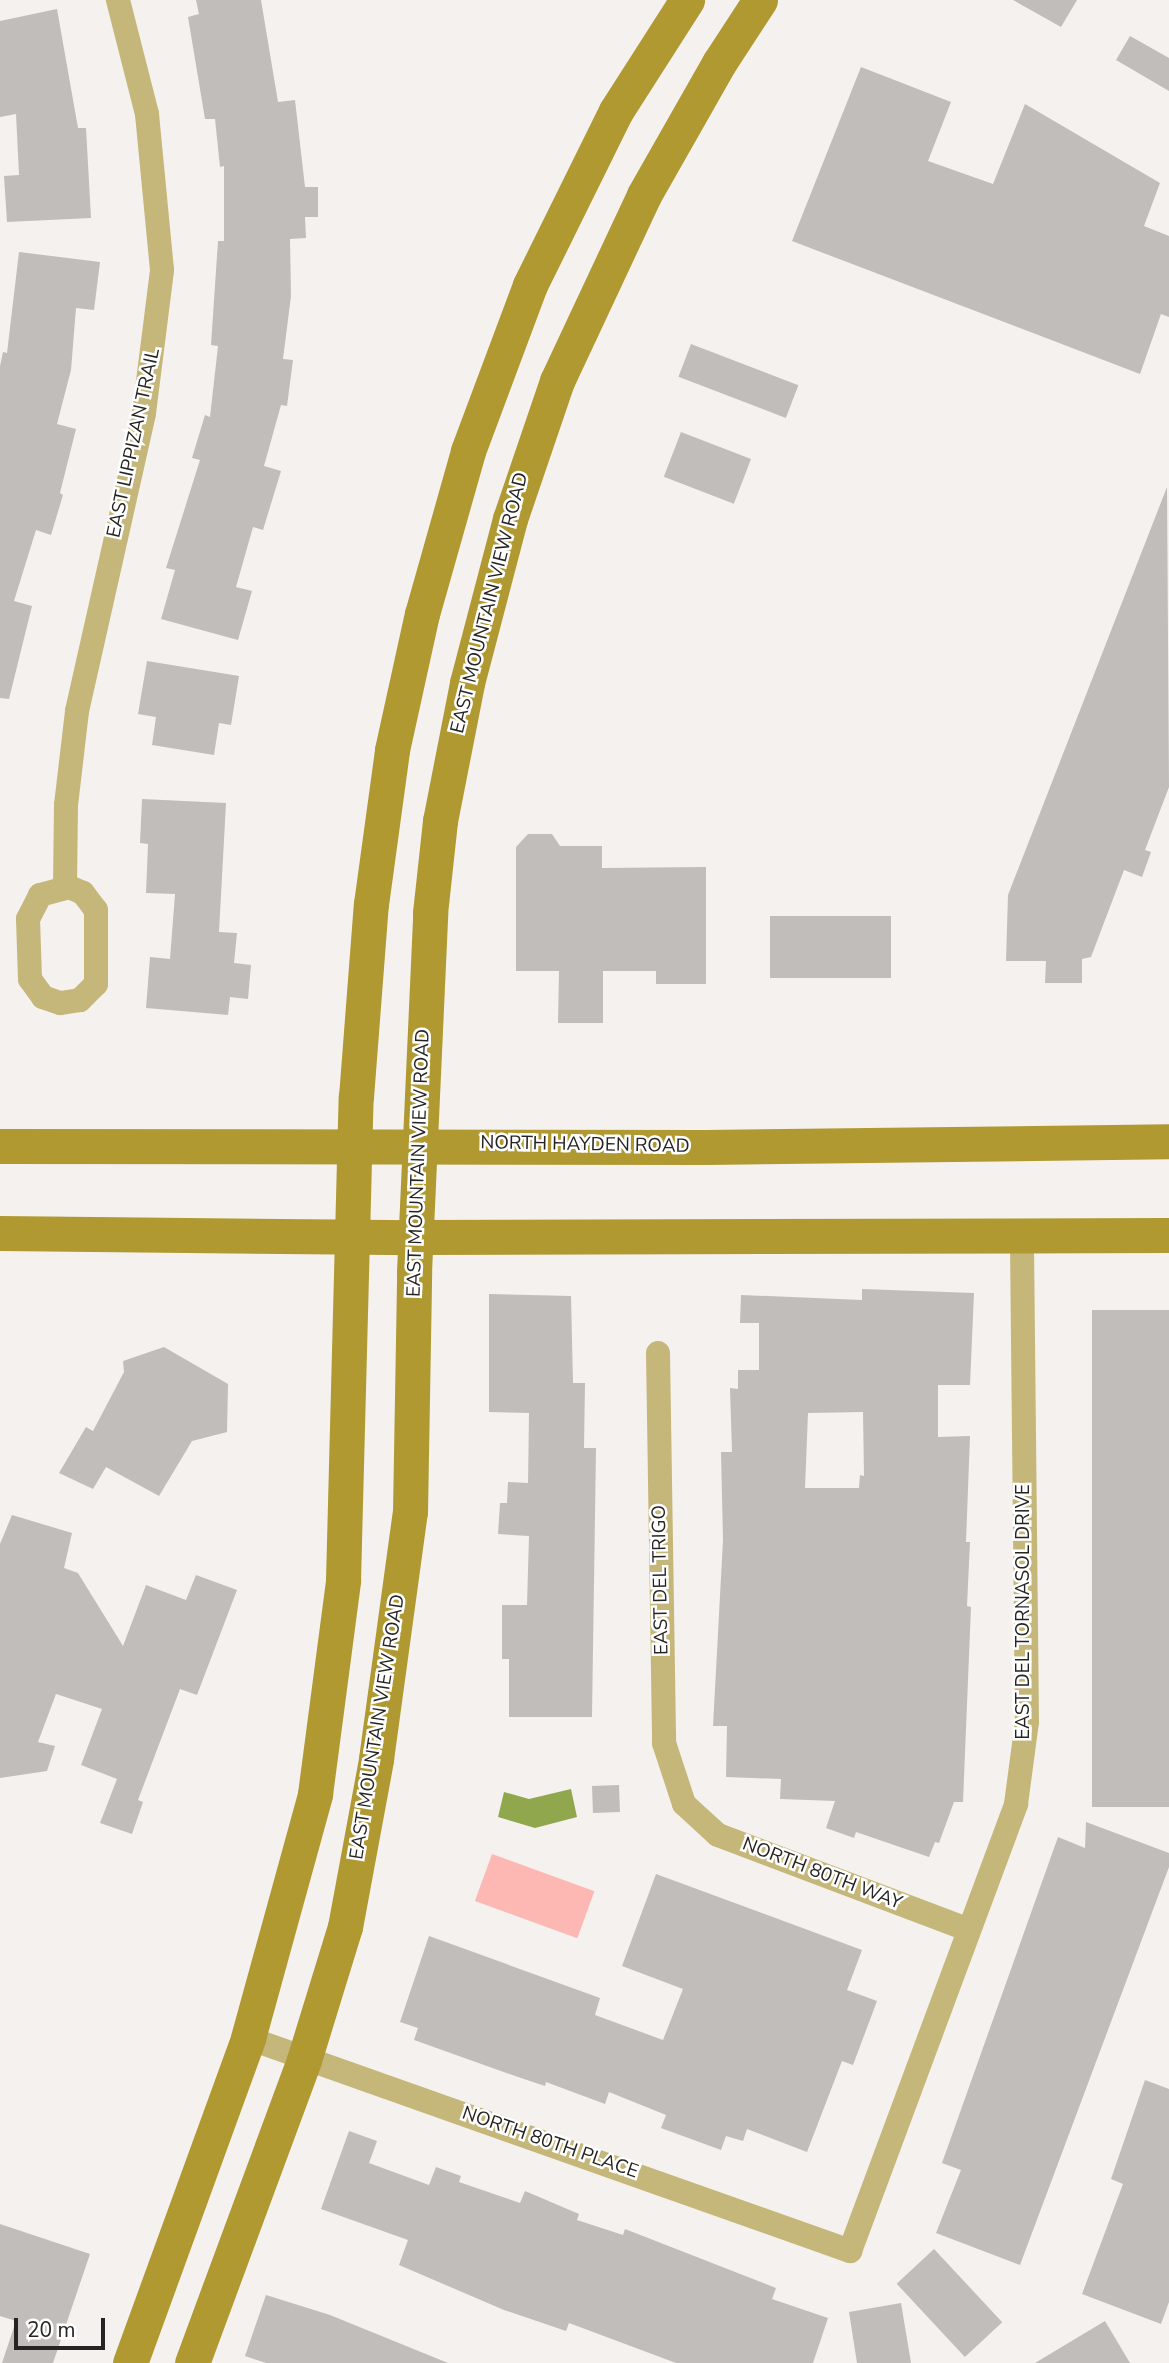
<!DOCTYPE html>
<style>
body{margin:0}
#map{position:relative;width:1169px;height:2363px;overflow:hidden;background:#f4f1ee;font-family:"Nunito Sans",sans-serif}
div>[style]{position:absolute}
.green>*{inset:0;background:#fdb8b4;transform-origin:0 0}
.water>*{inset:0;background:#90a74d}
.building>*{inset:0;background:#c0bdbb;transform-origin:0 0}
.minor>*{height:24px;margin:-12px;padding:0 12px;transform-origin:12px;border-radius:12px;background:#c5b77a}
.secondary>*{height:35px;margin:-17.5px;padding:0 17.5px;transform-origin:17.5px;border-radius:17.5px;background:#af9930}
span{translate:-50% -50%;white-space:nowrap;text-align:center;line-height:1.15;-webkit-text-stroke:5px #fff;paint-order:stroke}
.street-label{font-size:19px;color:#252423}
.scale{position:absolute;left:14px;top:2318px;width:91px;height:32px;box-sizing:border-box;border:4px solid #252423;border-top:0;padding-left:9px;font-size:21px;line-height:24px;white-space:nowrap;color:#252423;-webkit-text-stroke:5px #fff;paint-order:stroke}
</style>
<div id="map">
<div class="green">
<i style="left:492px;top:1854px;width:109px;height:50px;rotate:20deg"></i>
</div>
<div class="water">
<i style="clip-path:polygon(571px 1789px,577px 1817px,535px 1828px,498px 1817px,504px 1792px,529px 1799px)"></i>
</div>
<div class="building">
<i style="clip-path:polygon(196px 0,261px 0,278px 102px,295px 100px,305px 187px,318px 187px,318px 217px,305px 217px,306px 238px,290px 239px,291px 296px,283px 359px,293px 360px,287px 406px,281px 405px,264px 466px,281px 471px,263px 530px,253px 527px,236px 587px,252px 591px,238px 640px,161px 619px,175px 570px,166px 568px,200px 460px,192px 458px,205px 415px,210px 417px,218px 346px,211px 345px,218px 241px,224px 241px,224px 166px,220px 167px,215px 119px,205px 119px,188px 17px,199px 14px)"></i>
<i style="clip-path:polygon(1013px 0,1077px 0,1061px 27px)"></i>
<i style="clip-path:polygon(57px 9px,78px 128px,86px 128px,91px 218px,7px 222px,4px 176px,19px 175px,16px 114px,0 117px,0 21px)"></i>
<i style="clip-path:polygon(1130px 36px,1169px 58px,1169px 91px,1116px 60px)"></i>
<i style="clip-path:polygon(861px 67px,951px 102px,928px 161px,993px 184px,1025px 104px,1160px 183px,1144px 226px,1169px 236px,1169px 317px,1161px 314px,1140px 374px,792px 241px)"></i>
<i style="clip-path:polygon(19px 252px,100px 262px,94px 310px,76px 308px,71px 370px,57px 424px,76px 429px,60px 493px,63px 495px,51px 535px,36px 530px,14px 601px,32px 606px,9px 699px,0 698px,0 366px,3px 352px,7px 353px)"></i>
<i style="left:691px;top:344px;width:115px;height:35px;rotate:21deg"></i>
<i style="left:681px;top:432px;width:75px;height:48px;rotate:21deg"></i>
<i style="clip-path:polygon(1167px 487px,1169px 787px,1145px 850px,1151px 852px,1142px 877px,1124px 870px,1091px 957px,1082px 959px,1082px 983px,1045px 983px,1046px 961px,1006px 961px,1008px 895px)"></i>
<i style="clip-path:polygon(147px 661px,239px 676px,231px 725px,219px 723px,214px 755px,152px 745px,156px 717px,138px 714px)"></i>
<i style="clip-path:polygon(142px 799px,226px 803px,219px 932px,237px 933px,234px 963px,251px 965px,248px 999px,230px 997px,228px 1015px,146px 1008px,150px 957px,170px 959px,175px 894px,146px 893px,148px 844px,140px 843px)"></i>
<i style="clip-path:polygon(528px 834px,552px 834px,560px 846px,602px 846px,602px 868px,706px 867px,706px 984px,656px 984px,656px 971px,603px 971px,603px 1023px,558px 1023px,559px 971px,516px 971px,516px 847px)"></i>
<i style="left:770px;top:916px;width:121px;height:62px"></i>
<i style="clip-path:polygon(evenodd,862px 1289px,974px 1293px,970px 1385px,938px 1385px,938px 1437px,970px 1436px,966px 1542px,970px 1542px,967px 1606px,971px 1607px,963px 1802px,954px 1802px,939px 1843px,935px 1842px,929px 1857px,856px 1832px,854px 1838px,826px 1828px,835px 1801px,780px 1799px,781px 1779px,726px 1777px,727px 1726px,713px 1726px,723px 1540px,721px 1452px,732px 1452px,730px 1388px,738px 1389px,738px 1370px,759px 1370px,759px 1323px,740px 1323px,741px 1295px,862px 1300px,862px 1289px,863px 1412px,864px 1476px,860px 1475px,859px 1488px,805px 1488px,808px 1413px,863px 1412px)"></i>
<i style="clip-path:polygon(489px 1294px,571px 1296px,573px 1383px,585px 1383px,584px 1448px,596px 1448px,592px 1717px,509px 1717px,509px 1659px,502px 1659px,502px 1605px,527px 1605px,529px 1536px,498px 1534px,500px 1503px,507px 1503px,508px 1482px,528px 1483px,529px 1413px,489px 1412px)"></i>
<i style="left:1169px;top:1310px;width:497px;height:77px;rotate:90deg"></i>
<i style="clip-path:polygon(164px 1347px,228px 1384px,227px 1432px,192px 1441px,159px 1496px,106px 1467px,93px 1489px,59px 1473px,86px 1427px,93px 1431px,124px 1372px,123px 1361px)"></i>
<i style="clip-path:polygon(12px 1515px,72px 1533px,64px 1568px,78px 1573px,123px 1646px,146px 1585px,186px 1600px,196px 1575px,237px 1590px,197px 1695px,180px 1689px,138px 1800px,143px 1802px,132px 1834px,100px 1823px,117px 1779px,81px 1765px,102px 1709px,56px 1694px,38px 1742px,55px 1746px,47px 1771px,0 1778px,0 1544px)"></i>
<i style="left:619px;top:1785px;width:27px;height:27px;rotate:88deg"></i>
<i style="clip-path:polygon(1086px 1822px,1169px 1853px,1169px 1867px,1020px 2265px,936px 2233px,961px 2170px,942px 2163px,1058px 1837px,1085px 1848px)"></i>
<i style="clip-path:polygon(656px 1874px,862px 1950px,847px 1990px,877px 2001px,853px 2065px,842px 2061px,807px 2152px,747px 2129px,743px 2141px,726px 2136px,721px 2150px,661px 2128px,666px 2115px,609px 2092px,605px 2104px,546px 2082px,545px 2086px,518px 2077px,414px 2040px,418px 2028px,400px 2022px,429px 1936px,600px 1998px,595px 2015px,663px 2040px,683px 1989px,622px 1966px)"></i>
<i style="clip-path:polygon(1145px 2080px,1169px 2089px,1169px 2302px,1161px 2324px,1082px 2294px,1123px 2184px,1111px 2179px)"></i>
<i style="clip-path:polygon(349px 2131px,377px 2141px,369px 2163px,429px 2185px,436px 2167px,461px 2176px,459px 2182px,520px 2203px,525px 2191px,579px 2214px,577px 2220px,623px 2235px,625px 2229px,776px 2288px,772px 2299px,828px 2318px,813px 2363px,676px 2363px,569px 2323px,566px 2331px,504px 2310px,399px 2265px,408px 2240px,321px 2209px)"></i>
<i style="clip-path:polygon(0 2224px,90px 2254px,53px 2363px,2px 2363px,16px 2321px,0 2316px)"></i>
<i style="left:934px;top:2249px;width:100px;height:51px;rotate:47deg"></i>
<i style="clip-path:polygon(266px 2295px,330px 2315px,448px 2363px,266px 2363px,245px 2356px)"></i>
<i style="clip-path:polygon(901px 2303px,911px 2363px,857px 2363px,849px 2312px)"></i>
<i style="clip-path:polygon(1105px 2321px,1130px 2363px,1035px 2363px)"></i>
</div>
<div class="minor">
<i style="left:65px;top:887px;width:82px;rotate:-89.3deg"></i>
<i style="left:66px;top:805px;width:95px;rotate:-83.3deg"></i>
<i style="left:77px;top:711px;width:305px;rotate:-77.3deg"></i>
<i style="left:144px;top:413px;width:144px;rotate:-82.8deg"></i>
<i style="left:162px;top:270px;width:157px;rotate:-95.5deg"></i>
<i style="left:147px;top:114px;width:118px;rotate:-104.3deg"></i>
<i style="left:69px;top:887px;width:15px;rotate:23deg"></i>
<i style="left:83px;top:893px;width:21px;rotate:53deg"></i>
<i style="left:96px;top:910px;width:74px;rotate:90deg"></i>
<i style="left:96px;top:984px;width:23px;rotate:135deg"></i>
<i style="left:80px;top:1000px;width:20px;rotate:171deg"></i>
<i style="left:60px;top:1003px;width:18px;rotate:-161deg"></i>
<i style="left:43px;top:997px;width:22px;rotate:-126deg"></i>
<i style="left:30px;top:979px;width:60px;rotate:-91.9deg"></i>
<i style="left:28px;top:919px;width:27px;rotate:-63deg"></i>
<i style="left:40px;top:895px;width:30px;rotate:-15deg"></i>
<i style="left:658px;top:1353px;width:390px;rotate:89.1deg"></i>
<i style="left:664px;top:1743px;width:64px;rotate:71.8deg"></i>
<i style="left:684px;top:1804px;width:46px;rotate:42.4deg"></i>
<i style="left:718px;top:1835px;width:268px;rotate:20.7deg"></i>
<i style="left:248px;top:2038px;width:639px;rotate:19.48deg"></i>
<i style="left:850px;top:2251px;width:477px;rotate:-69.6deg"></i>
<i style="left:1016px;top:1804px;width:83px;rotate:-82.4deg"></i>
<i style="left:1027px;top:1722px;width:486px;rotate:-90.6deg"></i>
</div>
<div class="secondary">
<i style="left:0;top:1146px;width:706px;rotate:0.08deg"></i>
<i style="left:706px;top:1147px;width:463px;rotate:-0.7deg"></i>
<i style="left:0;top:1233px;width:416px;rotate:0.6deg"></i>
<i style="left:416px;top:1237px;width:753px;rotate:-0.15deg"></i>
<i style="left:130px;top:2363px;width:346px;rotate:-70deg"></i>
<i style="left:248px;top:2038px;width:253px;rotate:-74.6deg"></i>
<i style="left:315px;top:1794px;width:216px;rotate:-82.5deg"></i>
<i style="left:343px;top:1580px;width:483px;rotate:-88.5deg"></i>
<i style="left:356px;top:1097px;width:194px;rotate:-85.6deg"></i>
<i style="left:371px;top:904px;width:155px;rotate:-82.2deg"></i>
<i style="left:392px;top:750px;width:139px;rotate:-77.6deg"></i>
<i style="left:422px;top:614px;width:169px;rotate:-74.2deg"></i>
<i style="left:468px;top:451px;width:177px;rotate:-69.5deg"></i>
<i style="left:530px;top:285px;width:194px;rotate:-63.7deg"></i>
<i style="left:616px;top:111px;width:132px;rotate:-57.4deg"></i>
<i style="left:192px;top:2363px;width:323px;rotate:-69.7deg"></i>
<i style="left:304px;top:2060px;width:139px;rotate:-72.9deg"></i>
<i style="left:345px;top:1927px;width:171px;rotate:-79.5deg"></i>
<i style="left:376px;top:1759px;width:249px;rotate:-82.2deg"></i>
<i style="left:410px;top:1512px;width:240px;rotate:-89deg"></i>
<i style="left:414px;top:1272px;width:359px;rotate:-87.4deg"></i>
<i style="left:430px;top:913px;width:93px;rotate:-83.8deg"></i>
<i style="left:440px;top:821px;width:141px;rotate:-78.9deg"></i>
<i style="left:467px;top:683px;width:170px;rotate:-75.3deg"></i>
<i style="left:510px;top:519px;width:146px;rotate:-71.2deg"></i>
<i style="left:557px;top:381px;width:205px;rotate:-64.9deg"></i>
<i style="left:644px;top:195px;width:152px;rotate:-60.4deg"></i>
<i style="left:719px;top:63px;width:75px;rotate:-56.9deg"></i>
</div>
<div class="street-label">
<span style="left:134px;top:443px;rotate:-78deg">EAST LIPPIZAN TRAIL</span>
<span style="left:490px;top:603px;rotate:-76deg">EAST MOUNTAIN VIEW ROAD</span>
<span style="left:585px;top:1145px;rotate:1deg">NORTH HAYDEN ROAD</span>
<span style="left:419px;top:1163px;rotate:-88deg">EAST MOUNTAIN VIEW ROAD</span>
<span style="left:661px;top:1580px;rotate:-91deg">EAST DEL TRIGO</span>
<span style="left:1024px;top:1612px;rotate:-90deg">EAST DEL TORNASOL DRIVE</span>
<span style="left:378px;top:1727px;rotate:-81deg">EAST MOUNTAIN VIEW ROAD</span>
<span style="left:822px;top:1874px;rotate:21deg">NORTH 80TH WAY</span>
<span style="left:550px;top:2143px;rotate:19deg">NORTH 80TH PLACE</span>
</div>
<div class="scale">20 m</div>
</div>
